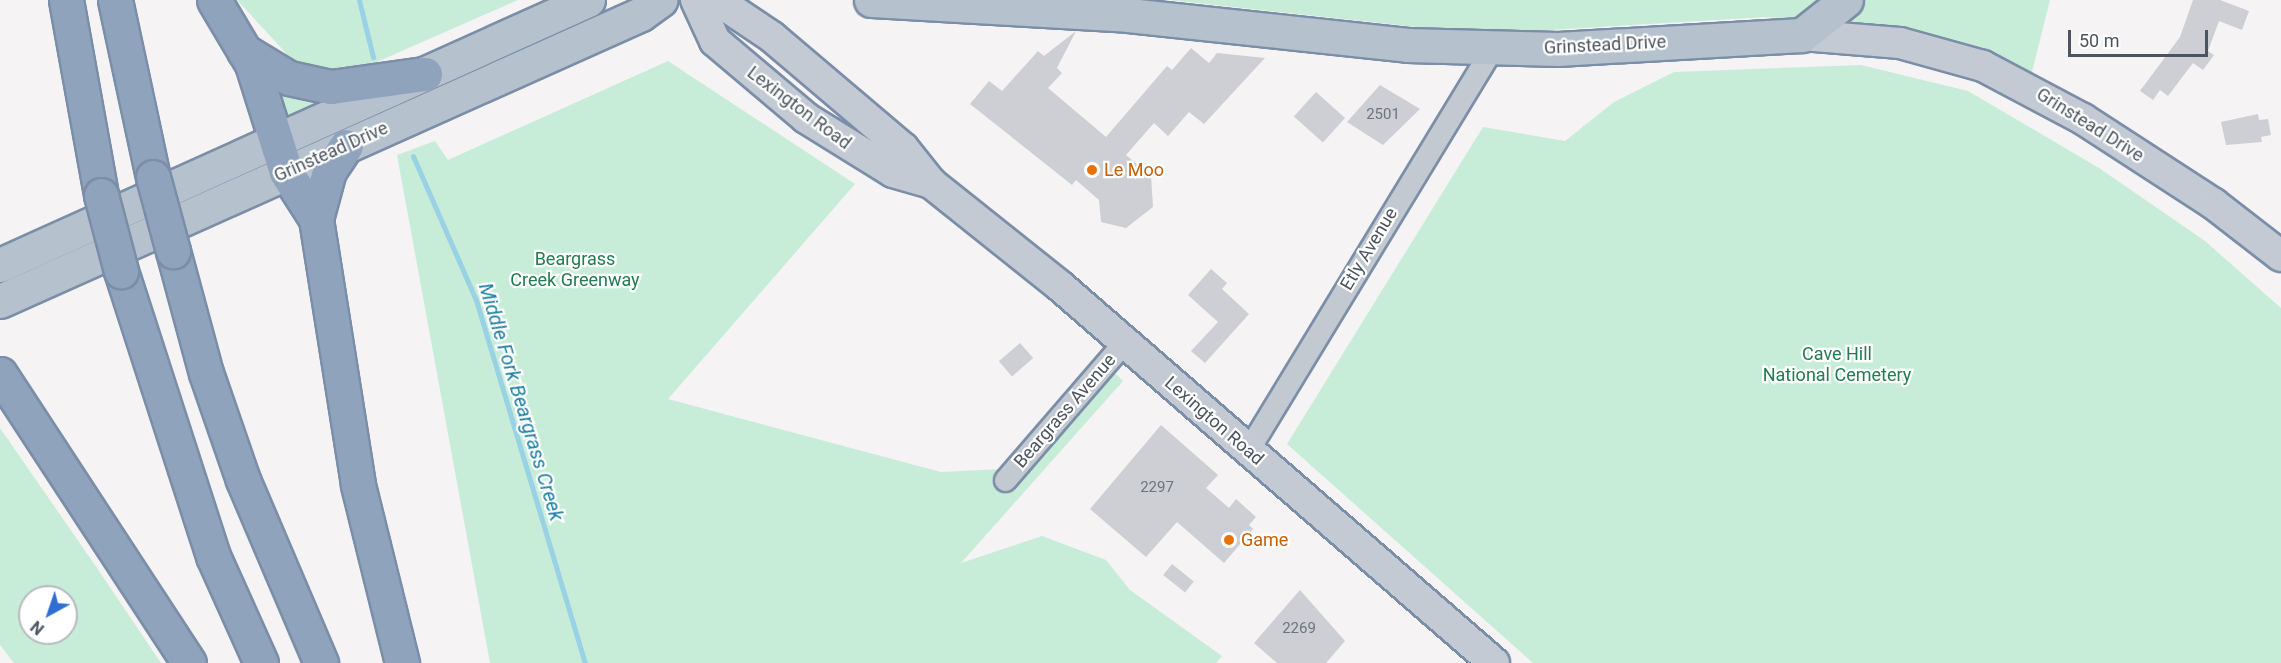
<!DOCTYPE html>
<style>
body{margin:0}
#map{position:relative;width:2281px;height:663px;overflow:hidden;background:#f5f3f3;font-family:Roboto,sans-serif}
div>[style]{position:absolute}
.green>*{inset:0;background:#c7edd8}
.stream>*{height:5px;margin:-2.5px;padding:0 2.5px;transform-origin:2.5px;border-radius:2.5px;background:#99d1e5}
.building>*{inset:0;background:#cdcfd5;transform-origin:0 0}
.roads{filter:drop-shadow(2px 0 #7b8ea8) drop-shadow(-2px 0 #7b8ea8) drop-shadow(0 2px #7b8ea8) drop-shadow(0 -2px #7b8ea8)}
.street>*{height:21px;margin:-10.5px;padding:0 10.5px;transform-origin:10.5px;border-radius:10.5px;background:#c2c9d0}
.secondary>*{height:30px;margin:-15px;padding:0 15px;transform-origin:15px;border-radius:15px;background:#c3cad4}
.primary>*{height:33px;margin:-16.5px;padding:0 16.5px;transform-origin:16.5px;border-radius:16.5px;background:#b6c1ce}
.highway>*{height:33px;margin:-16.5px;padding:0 16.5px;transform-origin:16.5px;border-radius:16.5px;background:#90a3bc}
.bridges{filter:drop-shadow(2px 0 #7b8ea8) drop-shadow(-2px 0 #7b8ea8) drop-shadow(0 2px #7b8ea8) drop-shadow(0 -2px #7b8ea8)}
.highway-bridge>*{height:33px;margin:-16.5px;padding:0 16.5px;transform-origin:16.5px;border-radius:16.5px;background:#90a3bc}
.dots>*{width:16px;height:16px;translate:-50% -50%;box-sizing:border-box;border:3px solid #fff;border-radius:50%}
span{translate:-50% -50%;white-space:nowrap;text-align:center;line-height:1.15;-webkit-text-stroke:4.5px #fff;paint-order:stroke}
.number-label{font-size:15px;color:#6c747c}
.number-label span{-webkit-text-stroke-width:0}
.street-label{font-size:18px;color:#4c555f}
.food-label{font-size:18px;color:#c56008}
.left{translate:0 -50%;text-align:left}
.park-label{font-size:18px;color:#227b53}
.water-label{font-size:20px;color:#1b7fa3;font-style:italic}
.north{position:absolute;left:18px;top:585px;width:60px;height:60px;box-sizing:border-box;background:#fff;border:2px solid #b7bbbf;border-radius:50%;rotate:220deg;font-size:16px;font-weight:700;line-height:24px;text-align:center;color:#4c555f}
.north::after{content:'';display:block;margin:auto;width:21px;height:27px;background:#2e6ed4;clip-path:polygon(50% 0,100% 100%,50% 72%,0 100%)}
.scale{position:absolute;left:2068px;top:30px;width:140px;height:27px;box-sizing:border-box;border:3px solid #4c555f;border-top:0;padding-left:8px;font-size:18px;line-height:21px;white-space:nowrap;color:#4c555f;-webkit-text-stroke:4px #fff;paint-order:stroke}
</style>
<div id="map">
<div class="green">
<i style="clip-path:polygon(237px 0,518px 0,363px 68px,321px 71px,296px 64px)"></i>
<i style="clip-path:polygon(1170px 0,2050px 0,2032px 72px,1952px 40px,1895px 27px,1766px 17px,1517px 32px,1417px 27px)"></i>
<i style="clip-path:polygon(668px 61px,855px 184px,668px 399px,941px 472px,1002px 469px,1100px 358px,1123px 381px,961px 563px,1042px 536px,1106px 560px,1130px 590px,1222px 656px,1216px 663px,490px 663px,397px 155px,435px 141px,448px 160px)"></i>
<i style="clip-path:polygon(1861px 65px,1968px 91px,2099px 168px,2205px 241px,2281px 308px,2281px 663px,1533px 663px,1287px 444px,1483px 127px,1565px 141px,1614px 102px,1674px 72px)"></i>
<i style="clip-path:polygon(270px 78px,324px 100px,284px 124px)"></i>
<i style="clip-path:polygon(evenodd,0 428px,95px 565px,161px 663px,14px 663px,0 645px,0 428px,30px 597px,66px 597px,66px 633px,30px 633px,30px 597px)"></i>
</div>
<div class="stream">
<i style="left:359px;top:0;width:59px;rotate:76.2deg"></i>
<i style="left:413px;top:156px;width:157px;rotate:66.4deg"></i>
<i style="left:476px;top:300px;width:379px;rotate:73.3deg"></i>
</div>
<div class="building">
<i style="clip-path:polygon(2193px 0,2220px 0,2249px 11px,2242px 30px,2219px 21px,2208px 51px,2214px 55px,2203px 70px,2193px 63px,2168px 96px,2160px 90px,2153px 100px,2140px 91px,2180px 37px)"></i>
<i style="clip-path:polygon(1076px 31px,1057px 68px,1062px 73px,1048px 88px,1106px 137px,1167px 66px,1172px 70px,1191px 48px,1209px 63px,1217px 53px,1265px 58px,1204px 124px,1189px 112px,1168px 136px,1154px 123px,1126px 155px,1151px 176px,1153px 207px,1126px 228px,1101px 222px,1099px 200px,1076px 180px,1072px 185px,970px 104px,989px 81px,1002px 91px,1038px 51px,1044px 56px)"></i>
<i style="clip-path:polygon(1380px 85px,1420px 109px,1383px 145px,1347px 122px)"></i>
<i style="left:1316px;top:92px;width:39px;height:33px;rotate:42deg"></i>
<i style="clip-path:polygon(2258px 114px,2259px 120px,2268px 119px,2271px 135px,2261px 137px,2262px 142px,2226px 145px,2221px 122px)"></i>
<i style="clip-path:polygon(1211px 269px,1227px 283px,1222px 289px,1249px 314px,1205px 363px,1191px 351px,1218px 322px,1188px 295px)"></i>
<i style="left:1020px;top:343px;width:20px;height:28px;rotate:49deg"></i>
<i style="clip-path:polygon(1161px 425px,1218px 475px,1206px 488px,1229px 508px,1236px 499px,1256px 517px,1249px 525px,1253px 529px,1224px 563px,1177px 522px,1146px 557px,1090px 509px)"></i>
<i style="left:1172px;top:564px;width:28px;height:14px;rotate:39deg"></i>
<i style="clip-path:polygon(1300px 590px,1345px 641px,1326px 663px,1277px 663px,1254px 643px)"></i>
</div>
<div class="roads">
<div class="street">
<i style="left:1248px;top:450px;width:469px;rotate:-58.7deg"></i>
<i style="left:1005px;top:480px;width:182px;rotate:-49.2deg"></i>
</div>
<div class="secondary">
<i style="left:696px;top:0;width:45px;rotate:65.1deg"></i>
<i style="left:715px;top:41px;width:119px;rotate:40.2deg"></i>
<i style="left:806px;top:118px;width:102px;rotate:31.8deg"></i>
<i style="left:893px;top:172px;width:40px;rotate:16deg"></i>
<i style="left:717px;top:0;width:66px;rotate:33.9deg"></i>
<i style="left:772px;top:37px;width:172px;rotate:40.3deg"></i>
<i style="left:903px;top:148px;width:45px;rotate:51.3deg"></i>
<i style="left:931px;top:183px;width:165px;rotate:38.6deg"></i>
<i style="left:1060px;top:286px;width:575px;rotate:40.98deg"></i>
<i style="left:1802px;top:35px;width:98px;rotate:4.7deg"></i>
<i style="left:1900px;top:43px;width:86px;rotate:15.5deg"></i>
<i style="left:1983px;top:66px;width:113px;rotate:27.9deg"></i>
<i style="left:2083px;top:119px;width:156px;rotate:33deg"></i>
<i style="left:2214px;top:204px;width:85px;rotate:37.8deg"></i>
</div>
<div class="primary">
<i style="left:871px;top:0;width:257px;rotate:3.3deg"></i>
<i style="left:1128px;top:15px;width:281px;rotate:6.1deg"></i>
<i style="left:1407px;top:45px;width:151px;rotate:1.5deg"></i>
<i style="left:1558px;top:49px;width:244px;rotate:-3.3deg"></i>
<i style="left:1802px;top:35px;width:56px;rotate:-38.5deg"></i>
<i style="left:0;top:265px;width:645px;rotate:-24.26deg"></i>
<i style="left:0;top:301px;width:702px;rotate:-24.12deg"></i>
<i style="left:641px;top:14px;width:24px;rotate:-36deg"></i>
</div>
<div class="highway">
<i style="left:66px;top:0;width:198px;rotate:79.8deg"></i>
<i style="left:115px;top:0;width:181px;rotate:77.9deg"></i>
<i style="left:214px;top:0;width:74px;rotate:59.3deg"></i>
<i style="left:252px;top:64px;width:113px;rotate:72.5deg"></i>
<i style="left:286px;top:172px;width:56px;rotate:57.4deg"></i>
<i style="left:316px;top:219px;width:269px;rotate:81deg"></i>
<i style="left:358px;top:485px;width:183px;rotate:76.1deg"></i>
<i style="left:244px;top:51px;width:52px;rotate:31deg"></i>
<i style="left:289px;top:78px;width:43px;rotate:12.1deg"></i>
<i style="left:331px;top:87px;width:95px;rotate:-7.9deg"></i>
<i style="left:316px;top:219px;width:50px;rotate:-74.8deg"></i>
<i style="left:329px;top:171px;width:30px;rotate:-56deg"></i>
<i style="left:173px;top:251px;width:126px;rotate:74.9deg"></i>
<i style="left:206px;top:373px;width:113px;rotate:70.9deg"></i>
<i style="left:243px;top:480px;width:199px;rotate:66.9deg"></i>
<i style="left:121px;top:271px;width:299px;rotate:72.1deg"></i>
<i style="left:213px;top:556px;width:117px;rotate:65.8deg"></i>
<i style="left:0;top:374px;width:345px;rotate:56.8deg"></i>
</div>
</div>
<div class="bridges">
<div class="highway-bridge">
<i style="left:153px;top:177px;width:77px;rotate:74.9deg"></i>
<i style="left:101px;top:195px;width:79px;rotate:75.3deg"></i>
</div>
</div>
<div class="dots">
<i style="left:1092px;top:170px;background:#e8710a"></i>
<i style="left:1229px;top:540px;background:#e8710a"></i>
</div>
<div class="number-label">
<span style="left:1383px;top:115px">2501</span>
<span style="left:1157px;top:488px">2297</span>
<span style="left:1299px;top:629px">2269</span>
</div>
<div class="street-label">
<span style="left:1605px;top:45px;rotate:-3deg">Grinstead Drive</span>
<span style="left:799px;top:108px;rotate:37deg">Lexington Road</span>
<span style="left:2090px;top:125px;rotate:32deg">Grinstead Drive</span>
<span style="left:331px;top:152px;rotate:-24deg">Grinstead Drive</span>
<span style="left:1369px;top:249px;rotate:-59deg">Etly Avenue</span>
<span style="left:1065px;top:411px;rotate:-49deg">Beargrass Avenue</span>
<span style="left:1214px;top:421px;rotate:41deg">Lexington Road</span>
</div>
<div class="food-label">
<span class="left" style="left:1104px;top:170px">Le Moo</span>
<span class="left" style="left:1241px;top:540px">Game</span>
</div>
<div class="park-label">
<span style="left:575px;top:270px">Beargrass<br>Creek Greenway</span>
<span style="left:1837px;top:365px">Cave Hill<br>National Cemetery</span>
</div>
<div class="water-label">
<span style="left:521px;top:402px;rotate:73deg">Middle Fork Beargrass Creek</span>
</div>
<div class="north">N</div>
<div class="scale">50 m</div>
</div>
